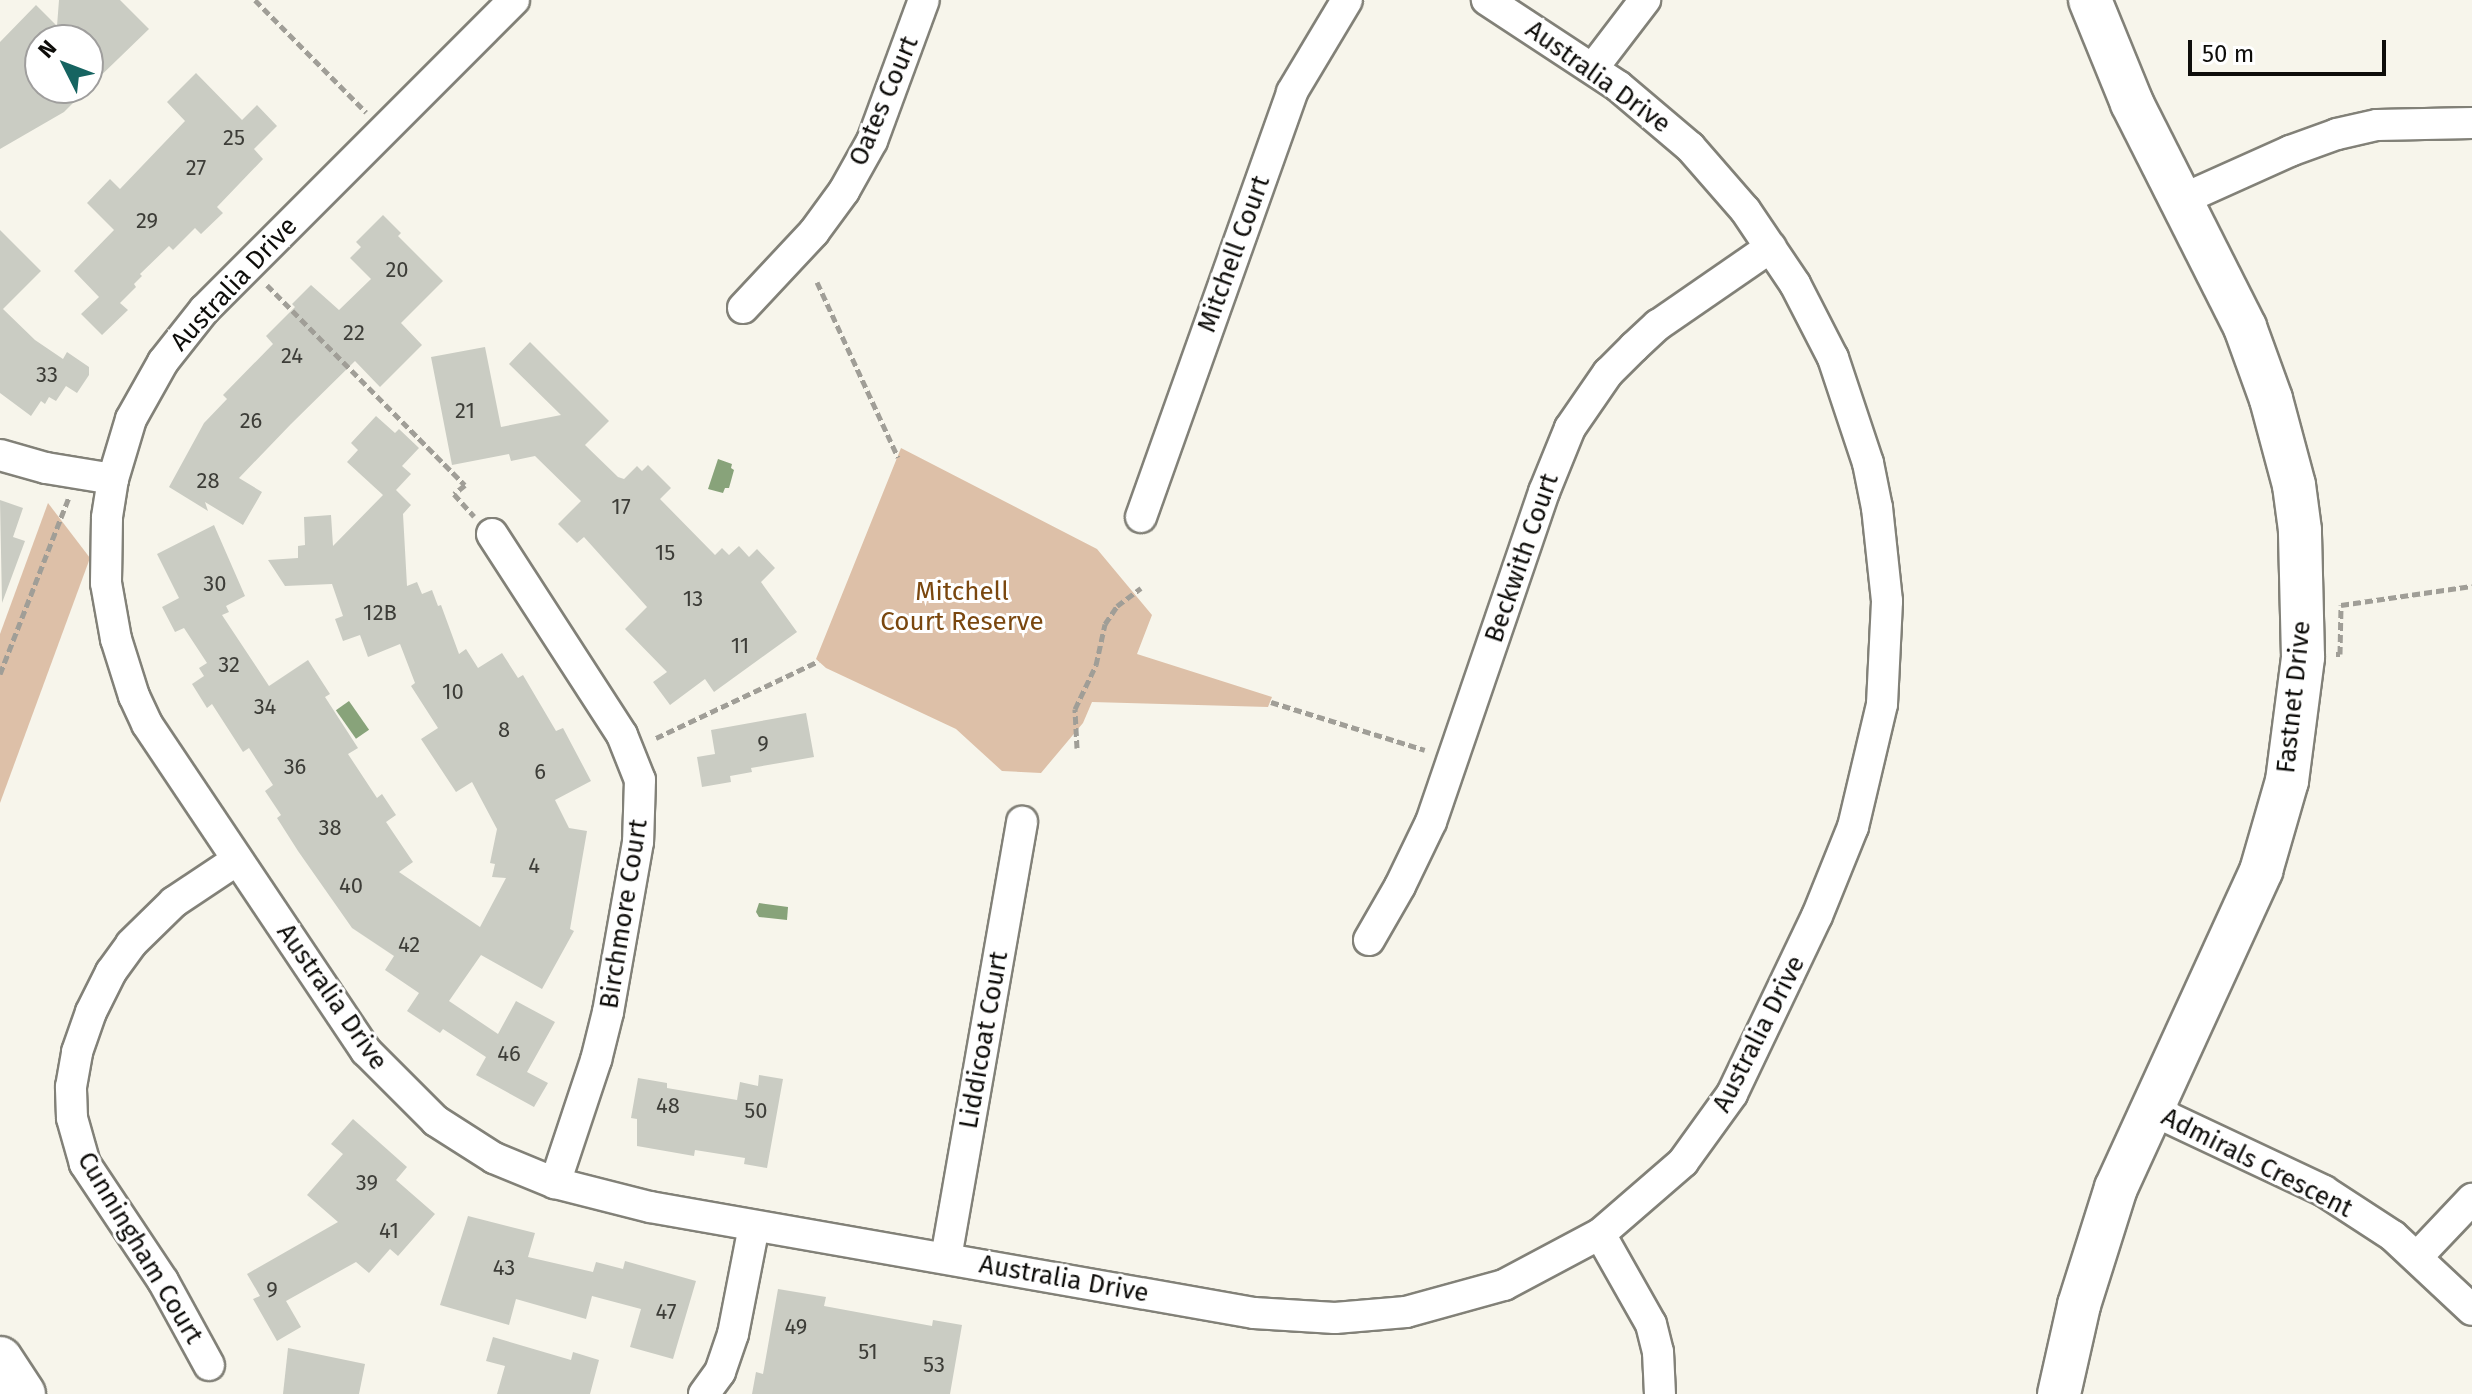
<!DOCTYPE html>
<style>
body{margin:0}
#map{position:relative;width:2472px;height:1394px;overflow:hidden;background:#f7f5eb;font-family:"Fira Sans",sans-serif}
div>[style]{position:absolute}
.green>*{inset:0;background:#ddc0a8}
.water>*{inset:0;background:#88a37a;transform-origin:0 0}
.building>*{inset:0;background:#caccc3}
.path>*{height:5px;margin-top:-2.5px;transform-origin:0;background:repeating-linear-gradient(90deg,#a09e97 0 8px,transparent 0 12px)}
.roads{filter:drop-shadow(2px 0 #828178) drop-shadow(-2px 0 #828178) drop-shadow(0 2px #828178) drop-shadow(0 -2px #828178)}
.street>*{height:30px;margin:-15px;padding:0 15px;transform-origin:15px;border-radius:15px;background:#fff}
.secondary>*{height:42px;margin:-21px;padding:0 21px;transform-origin:21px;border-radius:21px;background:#fff}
.primary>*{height:44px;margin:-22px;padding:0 22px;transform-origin:22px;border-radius:22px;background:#fff}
span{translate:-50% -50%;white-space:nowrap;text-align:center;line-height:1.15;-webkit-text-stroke:6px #fff;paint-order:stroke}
.number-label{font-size:22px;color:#3d3d38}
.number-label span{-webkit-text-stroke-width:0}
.street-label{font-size:26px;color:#0e0d0a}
.park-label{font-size:26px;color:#7a470f}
.north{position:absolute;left:24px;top:24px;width:80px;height:80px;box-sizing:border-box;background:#fff;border:2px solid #9f9e9d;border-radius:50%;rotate:312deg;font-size:22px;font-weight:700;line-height:32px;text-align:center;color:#0e0d0a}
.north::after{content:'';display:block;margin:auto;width:28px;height:36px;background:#166461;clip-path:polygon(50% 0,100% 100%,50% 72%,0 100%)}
.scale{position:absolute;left:2188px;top:40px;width:198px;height:36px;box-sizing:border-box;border:4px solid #0e0d0a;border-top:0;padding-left:10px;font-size:24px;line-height:28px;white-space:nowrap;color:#0e0d0a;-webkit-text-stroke:6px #fff;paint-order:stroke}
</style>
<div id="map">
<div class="green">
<i style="clip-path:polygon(901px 448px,1097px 549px,1152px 615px,1137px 654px,1272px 697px,1268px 707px,1092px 702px,1083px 723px,1041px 773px,1002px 771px,956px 729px,826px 668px,816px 659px)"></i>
<i style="clip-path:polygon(48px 503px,90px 558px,0 803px,0 634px)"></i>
</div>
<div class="water">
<i style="clip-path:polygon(718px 459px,732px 464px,731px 468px,734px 470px,729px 488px,725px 488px,723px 493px,708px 489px)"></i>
<i style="left:349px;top:701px;width:35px;height:16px;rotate:55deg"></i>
<i style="clip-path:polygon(759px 903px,788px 907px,787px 920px,759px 917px,756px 912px)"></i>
</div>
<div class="building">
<i style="clip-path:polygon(59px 0,120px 0,149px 29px,88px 88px,88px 40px,40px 40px,40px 88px,88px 88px,64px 112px,0 149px,0 42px,36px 5px,57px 26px)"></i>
<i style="clip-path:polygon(196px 73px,242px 120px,257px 105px,277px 126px,254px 149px,263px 159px,217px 207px,223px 213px,201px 234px,195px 228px,173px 250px,169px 246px,140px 274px,142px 276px,134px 284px,136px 287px,120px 303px,128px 310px,102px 335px,81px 314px,99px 297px,74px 271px,114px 230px,87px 203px,110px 179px,120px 189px,185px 121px,167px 102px)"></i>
<i style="clip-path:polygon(383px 215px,401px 233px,398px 236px,443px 281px,401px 323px,422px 345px,380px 387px,355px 361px,291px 424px,239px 478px,262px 492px,243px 525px,205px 502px,208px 511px,169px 487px,204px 423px,227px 399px,223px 395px,273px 344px,266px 336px,295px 307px,292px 304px,311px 285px,339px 310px,371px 279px,350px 258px,361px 247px,356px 242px)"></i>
<i style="clip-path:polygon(0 230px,41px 271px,3px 309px,35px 340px,63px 359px,67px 352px,89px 367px,89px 375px,77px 393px,66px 386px,56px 401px,49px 397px,45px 404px,41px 401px,31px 416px,0 393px)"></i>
<i style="clip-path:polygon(530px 342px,609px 421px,585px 445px,618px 477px,624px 479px,637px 466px,642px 471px,648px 465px,671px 488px,660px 499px,715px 555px,722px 548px,729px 555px,739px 546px,749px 557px,757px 549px,775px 568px,761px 582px,797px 632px,714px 692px,705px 679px,670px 705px,653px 682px,667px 672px,625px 629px,647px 607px,584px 537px,577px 543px,558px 524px,581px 501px,535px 456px,511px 461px,509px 454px,452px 465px,431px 357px,485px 347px,501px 427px,561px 415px,509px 364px)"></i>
<i style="clip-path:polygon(376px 416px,395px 433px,399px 429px,419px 448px,402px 466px,411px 474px,396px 490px,411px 505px,403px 514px,407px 586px,417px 582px,422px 594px,432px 590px,438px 606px,441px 605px,459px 654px,466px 649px,478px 668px,502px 653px,518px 678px,523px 675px,556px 731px,563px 728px,591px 781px,555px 800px,569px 828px,587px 831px,570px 929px,574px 931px,542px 989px,481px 955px,449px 1001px,498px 1034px,516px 1001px,555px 1022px,527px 1072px,548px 1083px,534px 1107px,476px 1075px,486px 1057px,443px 1029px,440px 1033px,407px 1011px,419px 993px,385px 970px,394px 956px,352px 928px,298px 851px,277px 818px,281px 815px,265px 791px,273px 785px,249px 748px,243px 752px,212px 704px,207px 708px,192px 684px,204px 676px,199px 668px,207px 663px,184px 628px,175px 632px,162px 607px,179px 598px,157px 554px,214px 525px,245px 596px,226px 606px,229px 612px,222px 615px,269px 686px,308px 660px,330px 694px,325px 697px,358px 748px,348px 754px,377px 798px,382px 794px,396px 815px,386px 822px,413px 862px,399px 872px,480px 927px,506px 878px,492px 877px,495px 864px,490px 863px,497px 829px,472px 782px,456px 792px,421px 739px,438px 728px,411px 686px,415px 683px,400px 644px,368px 657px,360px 635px,343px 641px,335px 619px,343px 616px,332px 584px,285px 586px,268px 560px,298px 558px,298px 546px,305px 545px,304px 517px,331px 515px,333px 546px,383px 495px,347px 462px,358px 450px,351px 443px)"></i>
<i style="clip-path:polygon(0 500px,23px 508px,13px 537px,25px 541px,2px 603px)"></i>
<i style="clip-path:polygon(806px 713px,814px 757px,751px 768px,752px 772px,730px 776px,731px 782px,702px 787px,697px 757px,715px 754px,711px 730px)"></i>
<i style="clip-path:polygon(759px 1075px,783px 1079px,767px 1168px,744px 1164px,745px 1158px,695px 1150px,694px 1156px,637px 1146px,637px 1119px,631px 1118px,638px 1078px,667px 1083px,667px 1088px,737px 1100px,740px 1082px,758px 1086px)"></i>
<i style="clip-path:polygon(353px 1119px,407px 1167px,396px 1180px,435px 1214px,398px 1256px,390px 1249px,369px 1273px,356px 1262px,286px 1301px,301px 1327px,277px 1341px,253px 1299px,260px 1296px,247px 1274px,338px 1222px,307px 1195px,343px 1154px,331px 1144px)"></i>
<i style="clip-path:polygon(468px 1216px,535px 1233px,528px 1257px,593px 1272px,596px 1262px,623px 1269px,625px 1261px,696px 1281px,673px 1359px,630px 1347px,641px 1309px,592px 1296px,586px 1319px,516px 1299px,509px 1325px,440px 1305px)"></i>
<i style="clip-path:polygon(778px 1289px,826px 1297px,824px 1306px,932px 1326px,933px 1320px,962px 1325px,950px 1394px,752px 1394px,756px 1372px,763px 1374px)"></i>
<i style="clip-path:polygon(493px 1337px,571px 1360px,573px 1352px,599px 1360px,590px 1394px,497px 1394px,505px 1366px,486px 1361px)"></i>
<i style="clip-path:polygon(288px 1348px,365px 1364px,359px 1394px,283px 1394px)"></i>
</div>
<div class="path">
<i style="left:255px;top:0;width:158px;rotate:45.3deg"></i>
<i style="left:817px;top:282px;width:193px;rotate:65.2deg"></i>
<i style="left:267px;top:285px;width:281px;rotate:45.3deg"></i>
<i style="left:465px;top:485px;width:14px;rotate:141deg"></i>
<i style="left:454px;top:494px;width:30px;rotate:48deg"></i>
<i style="left:2336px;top:654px;width:4px"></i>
<i style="left:2340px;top:654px;width:49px;rotate:-88.8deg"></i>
<i style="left:2341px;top:605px;width:132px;rotate:-8.3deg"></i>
<i style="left:0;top:674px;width:190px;rotate:-68.7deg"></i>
<i style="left:1271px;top:702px;width:161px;rotate:17.3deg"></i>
<i style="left:656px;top:738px;width:180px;rotate:-25.3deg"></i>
<i style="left:1077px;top:748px;width:39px;rotate:-93deg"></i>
<i style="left:1075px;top:709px;width:49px;rotate:-64.5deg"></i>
<i style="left:1096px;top:665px;width:42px;rotate:-77.6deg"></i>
<i style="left:1105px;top:624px;width:22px;rotate:-56deg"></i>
<i style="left:1117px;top:606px;width:30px;rotate:-37deg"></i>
</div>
<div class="roads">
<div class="street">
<i style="left:514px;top:0;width:438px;rotate:135deg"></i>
<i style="left:204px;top:310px;width:66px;rotate:128.3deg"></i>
<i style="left:163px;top:362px;width:65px;rotate:119.3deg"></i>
<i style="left:131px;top:419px;width:63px;rotate:106.7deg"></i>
<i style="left:113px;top:479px;width:39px;rotate:99deg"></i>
<i style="left:107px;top:518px;width:65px;rotate:90.9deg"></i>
<i style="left:106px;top:583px;width:57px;rotate:79.9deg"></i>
<i style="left:116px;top:639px;width:60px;rotate:72.5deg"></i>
<i style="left:134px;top:696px;width:31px;rotate:65deg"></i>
<i style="left:147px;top:724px;width:394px;rotate:56.2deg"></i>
<i style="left:366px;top:1051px;width:99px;rotate:45deg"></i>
<i style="left:436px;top:1121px;width:69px;rotate:32.5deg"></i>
<i style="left:494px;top:1158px;width:66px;rotate:22.3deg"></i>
<i style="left:555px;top:1183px;width:98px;rotate:14.2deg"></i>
<i style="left:650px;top:1207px;width:613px;rotate:9.95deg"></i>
<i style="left:1254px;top:1313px;width:81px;rotate:3.5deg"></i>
<i style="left:1335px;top:1318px;width:71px;rotate:-4.8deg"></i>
<i style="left:1406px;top:1312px;width:102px;rotate:-15.4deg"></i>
<i style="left:1504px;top:1285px;width:109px;rotate:-28deg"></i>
<i style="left:1600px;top:1234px;width:110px;rotate:-40.9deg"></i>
<i style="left:1683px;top:1162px;width:84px;rotate:-54.2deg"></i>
<i style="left:1732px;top:1094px;width:197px;rotate:-64.5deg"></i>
<i style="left:1817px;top:916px;width:96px;rotate:-68deg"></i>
<i style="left:1853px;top:827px;width:126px;rotate:-76.7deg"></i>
<i style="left:1882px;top:704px;width:103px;rotate:-87.2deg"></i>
<i style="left:1887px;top:601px;width:94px;rotate:-96.1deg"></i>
<i style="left:1877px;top:508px;width:46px;rotate:-101.3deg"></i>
<i style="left:1868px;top:463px;width:111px;rotate:-108.4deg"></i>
<i style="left:1833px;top:358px;width:83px;rotate:-117.2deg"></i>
<i style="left:1795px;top:284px;width:89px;rotate:-124deg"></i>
<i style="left:1745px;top:210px;width:84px;rotate:-131.1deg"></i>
<i style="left:1690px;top:147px;width:94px;rotate:-139.7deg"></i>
<i style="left:1618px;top:86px;width:157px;rotate:-146.7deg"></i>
<i style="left:1593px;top:68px;width:86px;rotate:-52.6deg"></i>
<i style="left:2181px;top:200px;width:120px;rotate:-24.2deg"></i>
<i style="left:2290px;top:151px;width:50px;rotate:-19.9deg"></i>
<i style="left:2337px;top:134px;width:41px;rotate:-12.7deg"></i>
<i style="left:2377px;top:125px;width:95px;rotate:-1.2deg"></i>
<i style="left:743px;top:308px;width:104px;rotate:-46.9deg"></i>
<i style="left:814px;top:232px;width:51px;rotate:-53.8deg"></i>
<i style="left:844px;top:191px;width:57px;rotate:-60.8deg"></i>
<i style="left:872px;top:141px;width:150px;rotate:-69.8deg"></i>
<i style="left:0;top:455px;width:48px;rotate:15.8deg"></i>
<i style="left:46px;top:468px;width:68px;rotate:9.3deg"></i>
<i style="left:1141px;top:517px;width:451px;rotate:-70.4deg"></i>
<i style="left:1292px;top:92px;width:107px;rotate:-59.1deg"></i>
<i style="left:492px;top:534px;width:239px;rotate:57.1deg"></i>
<i style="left:622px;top:735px;width:48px;rotate:68.2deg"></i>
<i style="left:640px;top:780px;width:62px;rotate:91.8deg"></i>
<i style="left:638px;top:842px;width:173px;rotate:100deg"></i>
<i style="left:608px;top:1012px;width:49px;rotate:104deg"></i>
<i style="left:596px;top:1060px;width:130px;rotate:108.4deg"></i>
<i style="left:1369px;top:940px;width:62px;rotate:-60.1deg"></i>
<i style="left:1400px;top:886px;width:71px;rotate:-64.2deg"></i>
<i style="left:1431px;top:822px;width:349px;rotate:-71.1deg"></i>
<i style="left:1544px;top:492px;width:69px;rotate:-67.9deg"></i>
<i style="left:1570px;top:428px;width:67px;rotate:-55.4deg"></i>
<i style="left:1608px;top:373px;width:37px;rotate:-45deg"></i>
<i style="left:1634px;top:347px;width:33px;rotate:-43deg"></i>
<i style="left:1658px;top:325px;width:137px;rotate:-34.6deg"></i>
<i style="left:2150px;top:1109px;width:192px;rotate:25.2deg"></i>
<i style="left:2324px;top:1191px;width:82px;rotate:33.1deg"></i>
<i style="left:2393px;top:1236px;width:108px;rotate:43.1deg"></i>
<i style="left:1600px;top:1234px;width:103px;rotate:60.5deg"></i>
<i style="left:1651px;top:1324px;width:29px;rotate:76deg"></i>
<i style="left:1658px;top:1352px;width:42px;rotate:87.3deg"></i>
<i style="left:2418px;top:1256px;width:79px;rotate:-46.5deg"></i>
<i style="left:946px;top:1258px;width:443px;rotate:-80.1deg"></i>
<i style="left:209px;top:1365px;width:96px;rotate:-118.7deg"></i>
<i style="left:163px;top:1281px;width:141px;rotate:-123.7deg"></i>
<i style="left:85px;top:1164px;width:48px;rotate:-105.8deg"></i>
<i style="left:72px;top:1118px;width:31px;rotate:-92deg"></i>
<i style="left:71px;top:1087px;width:36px;rotate:-80deg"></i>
<i style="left:77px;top:1052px;width:42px;rotate:-70.7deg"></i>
<i style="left:91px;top:1012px;width:45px;rotate:-63.4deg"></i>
<i style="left:111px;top:972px;width:34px;rotate:-54deg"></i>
<i style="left:131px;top:944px;width:60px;rotate:-44.3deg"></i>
<i style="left:174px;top:902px;width:76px;rotate:-33.7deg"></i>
<i style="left:704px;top:1394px;width:27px;rotate:-54deg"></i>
<i style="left:720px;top:1372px;width:40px;rotate:-71.1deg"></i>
<i style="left:733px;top:1334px;width:110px;rotate:-79deg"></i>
</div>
<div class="secondary">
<i style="left:2059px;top:1394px;width:91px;rotate:-77.3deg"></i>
<i style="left:2079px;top:1305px;width:123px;rotate:-72.5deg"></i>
<i style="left:2116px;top:1188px;width:349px;rotate:-65.4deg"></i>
<i style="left:2261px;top:871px;width:94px;rotate:-73.9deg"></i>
<i style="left:2287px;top:781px;width:125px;rotate:-82.6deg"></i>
<i style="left:2303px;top:657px;width:127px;rotate:-91.4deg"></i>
<i style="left:2300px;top:530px;width:45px;rotate:-97.6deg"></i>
<i style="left:2294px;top:485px;width:89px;rotate:-105deg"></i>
<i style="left:2271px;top:399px;width:77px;rotate:-109.9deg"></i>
<i style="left:2245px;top:327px;width:251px;rotate:-116.8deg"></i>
<i style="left:2132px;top:103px;width:111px;rotate:-112.2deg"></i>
</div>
<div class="primary">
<i style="left:0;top:1359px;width:42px;rotate:56.7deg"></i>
</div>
</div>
<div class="number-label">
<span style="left:234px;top:138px">25</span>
<span style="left:196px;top:168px">27</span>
<span style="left:147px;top:221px">29</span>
<span style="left:397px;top:270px">20</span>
<span style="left:354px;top:333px">22</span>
<span style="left:292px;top:356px">24</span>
<span style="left:47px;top:375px">33</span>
<span style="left:465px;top:411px">21</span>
<span style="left:251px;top:421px">26</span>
<span style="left:208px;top:481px">28</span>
<span style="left:621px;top:507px">17</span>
<span style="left:665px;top:553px">15</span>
<span style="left:215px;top:584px">30</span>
<span style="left:693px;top:599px">13</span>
<span style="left:380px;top:613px">12B</span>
<span style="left:740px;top:646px">11</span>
<span style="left:229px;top:665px">32</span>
<span style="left:453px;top:692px">10</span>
<span style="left:265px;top:707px">34</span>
<span style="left:504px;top:730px">8</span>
<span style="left:763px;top:744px">9</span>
<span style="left:295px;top:767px">36</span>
<span style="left:540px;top:772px">6</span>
<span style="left:330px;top:828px">38</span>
<span style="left:534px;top:866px">4</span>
<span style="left:351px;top:886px">40</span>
<span style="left:409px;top:945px">42</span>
<span style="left:509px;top:1054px">46</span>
<span style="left:668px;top:1106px">48</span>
<span style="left:756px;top:1111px">50</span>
<span style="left:367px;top:1183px">39</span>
<span style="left:389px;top:1231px">41</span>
<span style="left:504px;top:1268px">43</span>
<span style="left:272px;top:1290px">9</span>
<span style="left:666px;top:1312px">47</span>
<span style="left:796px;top:1327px">49</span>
<span style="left:868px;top:1352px">51</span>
<span style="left:934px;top:1365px">53</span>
</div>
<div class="street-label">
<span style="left:1598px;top:77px;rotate:36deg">Australia Drive</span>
<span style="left:884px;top:101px;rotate:-67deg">Oates Court</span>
<span style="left:1234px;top:254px;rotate:-70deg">Mitchell Court</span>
<span style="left:234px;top:284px;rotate:-47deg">Australia Drive</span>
<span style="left:1522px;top:558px;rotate:-71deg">Beckwith Court</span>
<span style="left:2294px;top:697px;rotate:-84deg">Fastnet Drive</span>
<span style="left:624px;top:914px;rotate:-81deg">Birchmore Court</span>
<span style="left:332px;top:997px;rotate:55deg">Australia Drive</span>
<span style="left:1759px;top:1034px;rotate:-63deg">Australia Drive</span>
<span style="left:984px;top:1040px;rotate:-80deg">Liddicoat Court</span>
<span style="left:2257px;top:1163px;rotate:27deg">Admirals Crescent</span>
<span style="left:140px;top:1248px;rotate:59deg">Cunningham Court</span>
<span style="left:1064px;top:1279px;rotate:10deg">Australia Drive</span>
</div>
<div class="park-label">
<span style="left:962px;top:607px">Mitchell<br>Court Reserve</span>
</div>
<div class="north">N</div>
<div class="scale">50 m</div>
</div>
